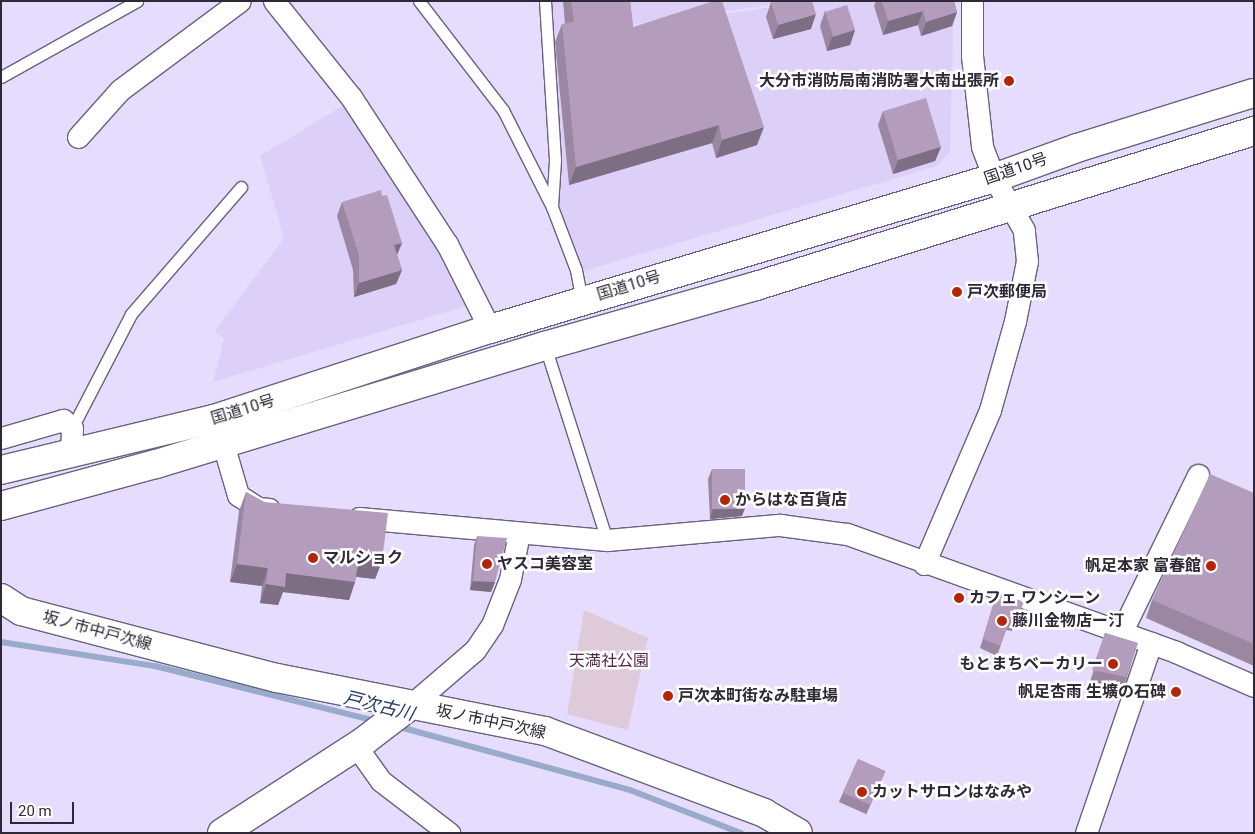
<!DOCTYPE html>
<meta charset="utf-8">
<style>
body{margin:0}
#map{position:relative;width:1255px;height:834px;overflow:hidden;background:#e6ddfe;font-family:Roboto,"Noto Sans JP",sans-serif}
div>[style]{position:absolute}
.built>*{inset:0;background:#dcd0f8}
.green>*{inset:0;background:#decad8}
.stream>*{height:6px;margin:-3px;padding:0 3px;transform-origin:3px;border-radius:3px;background:#99abcb}
.roads{filter:drop-shadow(1px 0 #69617d) drop-shadow(-1px 0 #69617d) drop-shadow(0 1px #69617d) drop-shadow(0 -1px #69617d)}
.lane>*{height:11px;margin:-5.5px;padding:0 5.5px;transform-origin:5.5px;border-radius:5.5px;background:#fff}
.street>*{height:21px;margin:-10.5px;padding:0 10.5px;transform-origin:10.5px;border-radius:10.5px;background:#fff}
.secondary>*{height:28px;margin:-14px;padding:0 14px;transform-origin:14px;border-radius:14px;background:#fff}
.primary>*{height:28px;margin:-14px;padding:0 14px;transform-origin:14px;border-radius:14px;background:#fff}
.highway>*{height:28px;margin:-14px;padding:0 14px;transform-origin:14px;border-radius:14px;background:#fff}
.wall>*{inset:0;background:#9b87a2;transform-origin:0 0}
.shaded-wall>*{inset:0;background:#7e6e84}
.building>*{inset:0;background:#b49dbc;transform-origin:0 0}
.dots>*{width:14px;height:14px;translate:-50% -50%;box-sizing:border-box;border:2px solid #fff;border-radius:50%}
span{translate:-50% -50%;white-space:nowrap;text-align:center;line-height:1.15;-webkit-text-stroke:5px #fff;paint-order:stroke}
.poi-label{font-size:16px;color:#2d2936;font-weight:700}
.right{translate:-100% -50%;text-align:right}
.left{translate:0 -50%;text-align:left}
.street-label{font-size:16px;color:#2d2936}
.park-label{font-size:16px;color:#54284a}
.water-label{font-size:18px;color:#223a65;font-style:italic}
.frame{position:absolute;inset:0;border:2px solid #2d2936;pointer-events:none}
.scale{position:absolute;left:10px;top:802px;width:64px;height:22px;box-sizing:border-box;border:2px solid #2d2936;border-top:0;padding-left:6px;font-size:15px;line-height:18px;white-space:nowrap;color:#2d2936;-webkit-text-stroke:4px #fff;paint-order:stroke}
</style>
<div id="map">
<div class="built">
<i style="clip-path:polygon(550px 1px,798px 1px,552px 36px)"></i>
<i style="clip-path:polygon(814px 1px,954px 1px,950px 152px,937px 166px,584px 271px,557px 204px,561px 164px,552px 39px)"></i>
<i style="clip-path:polygon(344px 105px,429px 235px,466px 306px,213px 382px,224px 339px,215px 331px,284px 238px,260px 156px)"></i>
</div>
<div class="green">
<i style="clip-path:polygon(584px 610px,648px 638px,628px 730px,567px 714px)"></i>
</div>
<div class="stream">
<i style="left:1px;top:642px;width:156px;rotate:8.9deg"></i>
<i style="left:155px;top:666px;width:228px;rotate:14deg"></i>
<i style="left:396px;top:726px;width:243px;rotate:15.3deg"></i>
<i style="left:630px;top:790px;width:119px;rotate:21.2deg"></i>
</div>
<div class="roads">
<div class="lane">
<i style="left:419px;top:1px;width:138px;rotate:52.4deg"></i>
<i style="left:503px;top:110px;width:109px;rotate:63.2deg"></i>
<i style="left:552px;top:207px;width:67px;rotate:69.1deg"></i>
<i style="left:576px;top:270px;width:32px;rotate:79deg"></i>
<i style="left:545px;top:1px;width:159px;rotate:86.4deg"></i>
<i style="left:555px;top:160px;width:47px;rotate:93.7deg"></i>
<i style="left:1px;top:77px;width:156px;rotate:-29.2deg"></i>
<i style="left:545px;top:346px;width:204px;rotate:72.3deg"></i>
<i style="left:72px;top:428px;width:128px;rotate:-62.6deg"></i>
<i style="left:131px;top:314px;width:168px;rotate:-49.1deg"></i>
</div>
<div class="street">
<i style="left:274px;top:1px;width:123px;rotate:51.3deg"></i>
<i style="left:351px;top:97px;width:176px;rotate:56.9deg"></i>
<i style="left:447px;top:244px;width:95px;rotate:63.2deg"></i>
<i style="left:78px;top:137px;width:63px;rotate:-48.2deg"></i>
<i style="left:120px;top:90px;width:149px;rotate:-36.6deg"></i>
<i style="left:219px;top:430px;width:68px;rotate:73.7deg"></i>
<i style="left:238px;top:495px;width:24px;rotate:33deg"></i>
<i style="left:258px;top:508px;width:11px;rotate:5deg"></i>
<i style="left:1px;top:438px;width:65px;rotate:-16.2deg"></i>
<i style="left:63px;top:420px;width:12px;rotate:42deg"></i>
<i style="left:72px;top:428px;width:25px;rotate:92deg"></i>
<i style="left:359px;top:518px;width:249px;rotate:5.1deg"></i>
<i style="left:607px;top:540px;width:174px;rotate:-5deg"></i>
<i style="left:780px;top:525px;width:68px;rotate:7.7deg"></i>
<i style="left:847px;top:534px;width:350px;rotate:19.7deg"></i>
<i style="left:1176px;top:652px;width:85px;rotate:23.6deg"></i>
<i style="left:924px;top:564px;width:168px;rotate:-66.8deg"></i>
<i style="left:990px;top:410px;width:92px;rotate:-74.3deg"></i>
<i style="left:1015px;top:321px;width:61px;rotate:-78.7deg"></i>
<i style="left:1027px;top:261px;width:31px;rotate:-96deg"></i>
<i style="left:1024px;top:230px;width:60px;rotate:-120deg"></i>
<i style="left:994px;top:178px;width:34px;rotate:-111deg"></i>
<i style="left:982px;top:146px;width:91px;rotate:-96.3deg"></i>
<i style="left:972px;top:56px;width:55px;rotate:-90deg"></i>
<i style="left:1121px;top:633px;width:176px;rotate:-64deg"></i>
<i style="left:411px;top:705px;width:84px;rotate:-40.7deg"></i>
<i style="left:475px;top:650px;width:30px;rotate:-56deg"></i>
<i style="left:492px;top:625px;width:49px;rotate:-68.6deg"></i>
<i style="left:510px;top:579px;width:47px;rotate:-78.9deg"></i>
<i style="left:356px;top:746px;width:43px;rotate:54.5deg"></i>
<i style="left:381px;top:781px;width:86px;rotate:37.4deg"></i>
<i style="left:1086px;top:833px;width:201px;rotate:-71.1deg"></i>
</div>
<div class="secondary">
<i style="left:222px;top:833px;width:169px;rotate:-32.9deg"></i>
<i style="left:364px;top:741px;width:59px;rotate:-37.5deg"></i>
</div>
<div class="primary">
<i style="left:1px;top:598px;width:24px;rotate:33deg"></i>
<i style="left:21px;top:611px;width:265px;rotate:14.7deg"></i>
<i style="left:277px;top:678px;width:273px;rotate:11.2deg"></i>
<i style="left:545px;top:731px;width:234px;rotate:20.5deg"></i>
<i style="left:764px;top:813px;width:39px;rotate:30deg"></i>
</div>
<div class="highway">
<i style="left:1px;top:470px;width:219px;rotate:-13.5deg"></i>
<i style="left:214px;top:419px;width:290px;rotate:-18.1deg"></i>
<i style="left:490px;top:329px;width:526px;rotate:-16.68deg"></i>
<i style="left:994px;top:178px;width:88px;rotate:-19.9deg"></i>
<i style="left:1077px;top:148px;width:185px;rotate:-17.3deg"></i>
<i style="left:1px;top:506px;width:161px;rotate:-15.2deg"></i>
<i style="left:156px;top:464px;width:407px;rotate:-16.9deg"></i>
<i style="left:545px;top:346px;width:219px;rotate:-15.9deg"></i>
<i style="left:756px;top:286px;width:522px;rotate:-17.29deg"></i>
</div>
</div>
<div class="wall">
<i style="clip-path:polygon(563px 1px,630px 1px,633px 27px,757px 145px,716px 158px,712px 143px,569px 185px,555px 42px,562px 24px,565px 24px)"></i>
<i style="clip-path:polygon(876px 1px,954px 1px,957px 12px,952px 26px,921px 36px,918px 25px,883px 35px,874px 6px)"></i>
<i style="clip-path:polygon(771px 2px,811px 29px,773px 39px,766px 17px)"></i>
<i style="clip-path:polygon(825px 11px,855px 30px,850px 45px,827px 51px,820px 26px)"></i>
<i style="clip-path:polygon(883px 111px,941px 147px,935px 161px,893px 174px,878px 125px)"></i>
<i style="clip-path:polygon(342px 202px,402px 243px,397px 255px,402px 270px,396px 284px,354px 297px,353px 270px,337px 216px)"></i>
<i style="clip-path:polygon(712px 469px,742px 516px,710px 519px,708px 479px)"></i>
<i style="clip-path:polygon(246px 492px,264px 502px,382px 561px,375px 579px,356px 577px,355px 582px,349px 600px,283px 592px,278px 605px,260px 603px,262px 586px,230px 582px,239px 511px)"></i>
<i style="clip-path:polygon(1254px 493px,1254px 666px,1146px 618px,1152px 600px)"></i>
<i style="clip-path:polygon(477px 536px,495px 582px,491px 592px,470px 590px,474px 545px)"></i>
<i style="clip-path:polygon(997px 592px,1020px 612px,1012px 631px,1006px 630px,997px 656px,980px 648px)"></i>
<i style="left:1105px;top:633px;width:34px;height:50px;rotate:17deg"></i>
<i style="left:858px;top:759px;width:30px;height:47px;rotate:24deg"></i>
</div>
<div class="shaded-wall">
<i style="clip-path:polygon(923px 11px,918px 25px,883px 35px,888px 21px)"></i>
<i style="clip-path:polygon(957px 12px,952px 26px,921px 36px,926px 22px)"></i>
<i style="clip-path:polygon(816px 14px,811px 29px,773px 39px,778px 25px)"></i>
<i style="clip-path:polygon(855px 30px,850px 45px,827px 51px,832px 37px)"></i>
<i style="clip-path:polygon(719px 125px,712px 143px,569px 185px,576px 167px)"></i>
<i style="clip-path:polygon(764px 127px,757px 145px,716px 158px,722px 140px)"></i>
<i style="clip-path:polygon(941px 147px,935px 161px,893px 174px,898px 160px)"></i>
<i style="clip-path:polygon(402px 243px,396px 257px,394px 245px)"></i>
<i style="clip-path:polygon(402px 270px,396px 284px,354px 297px,359px 283px)"></i>
<i style="clip-path:polygon(746px 506px,742px 516px,710px 519px,713px 509px)"></i>
<i style="clip-path:polygon(359px 558px,382px 561px,375px 579px,352px 576px)"></i>
<i style="clip-path:polygon(237px 564px,268px 568px,262px 586px,230px 582px)"></i>
<i style="clip-path:polygon(286px 573px,355px 582px,349px 600px,283px 592px,278px 605px,260px 603px,266px 584px)"></i>
<i style="clip-path:polygon(473px 581px,495px 582px,491px 592px,470px 590px)"></i>
</div>
<div class="building">
<i style="clip-path:polygon(571px 1px,630px 1px,633px 27px,714px 1px,722px 1px,764px 127px,722px 140px,719px 125px,576px 167px,562px 24px,574px 22px)"></i>
<i style="clip-path:polygon(775px 1px,812px 1px,816px 14px,778px 25px,771px 2px)"></i>
<i style="clip-path:polygon(882px 1px,954px 1px,957px 12px,926px 22px,923px 11px,888px 21px)"></i>
<i style="left:847px;top:5px;width:26px;height:23px;rotate:72deg"></i>
<i style="left:926px;top:98px;width:51px;height:45px;rotate:73deg"></i>
<i style="clip-path:polygon(381px 190px,382px 196px,387px 195px,402px 243px,394px 245px,402px 270px,359px 283px,359px 255px,342px 202px)"></i>
<i style="left:712px;top:469px;width:33px;height:40px"></i>
<i style="clip-path:polygon(1210px 474px,1254px 493px,1254px 644px,1152px 600px)"></i>
<i style="clip-path:polygon(246px 492px,264px 502px,388px 513px,382px 561px,359px 558px,355px 582px,286px 573px,285px 587px,266px 584px,268px 568px,237px 564px)"></i>
<i style="clip-path:polygon(477px 536px,507px 538px,495px 582px,473px 581px)"></i>
<i style="clip-path:polygon(997px 592px,1024px 602px,1016px 621px,1010px 620px,1000px 646px,983px 639px)"></i>
<i style="clip-path:polygon(1105px 633px,1138px 643px,1126px 677px,1092px 670px)"></i>
<i style="left:858px;top:759px;width:30px;height:37px;rotate:24deg"></i>
</div>
<div class="dots">
<i style="left:1009px;top:81px;background:#b22508"></i>
<i style="left:957px;top:292px;background:#b22508"></i>
<i style="left:725px;top:500px;background:#b22508"></i>
<i style="left:313px;top:558px;background:#b22508"></i>
<i style="left:487px;top:564px;background:#b22508"></i>
<i style="left:1211px;top:566px;background:#b22508"></i>
<i style="left:959px;top:598px;background:#b22508"></i>
<i style="left:1002px;top:621px;background:#b22508"></i>
<i style="left:1113px;top:664px;background:#b22508"></i>
<i style="left:1176px;top:692px;background:#b22508"></i>
<i style="left:668px;top:696px;background:#b22508"></i>
<i style="left:862px;top:792px;background:#b22508"></i>
</div>
<div class="poi-label">
<span class="right" style="left:999px;top:81px">大分市消防局南消防署大南出張所</span>
<span class="left" style="left:967px;top:292px">戸次郵便局</span>
<span class="left" style="left:735px;top:500px">からはな百貨店</span>
<span class="left" style="left:323px;top:558px">マルショク</span>
<span class="left" style="left:497px;top:564px">ヤスコ美容室</span>
<span class="right" style="left:1201px;top:566px">帆足本家 富春館</span>
<span class="left" style="left:969px;top:598px">カフェ ワンシーン</span>
<span class="left" style="left:1012px;top:621px">藤川金物店ー汀</span>
<span class="right" style="left:1103px;top:664px">もとまちベーカリー</span>
<span class="right" style="left:1166px;top:692px">帆足杏雨 生壙の石碑</span>
<span class="left" style="left:678px;top:696px">戸次本町街なみ駐車場</span>
<span class="left" style="left:872px;top:792px">カットサロンはなみや</span>
</div>
<div class="street-label">
<span style="left:1016px;top:169px;rotate:-19deg">国道10号</span>
<span style="left:629px;top:286px;rotate:-17deg">国道10号</span>
<span style="left:243px;top:410px;rotate:-17deg">国道10号</span>
<span style="left:97px;top:631px;rotate:15deg">坂ノ市中戸次線</span>
<span style="left:491px;top:722px;rotate:12deg">坂ノ市中戸次線</span>
</div>
<div class="park-label">
<span style="left:609px;top:661px">天満社公園</span>
</div>
<div class="water-label">
<span style="left:379px;top:706px;rotate:14deg">戸次古川</span>
</div>
<div class="frame"></div>
<div class="scale">20 m</div>
</div>
